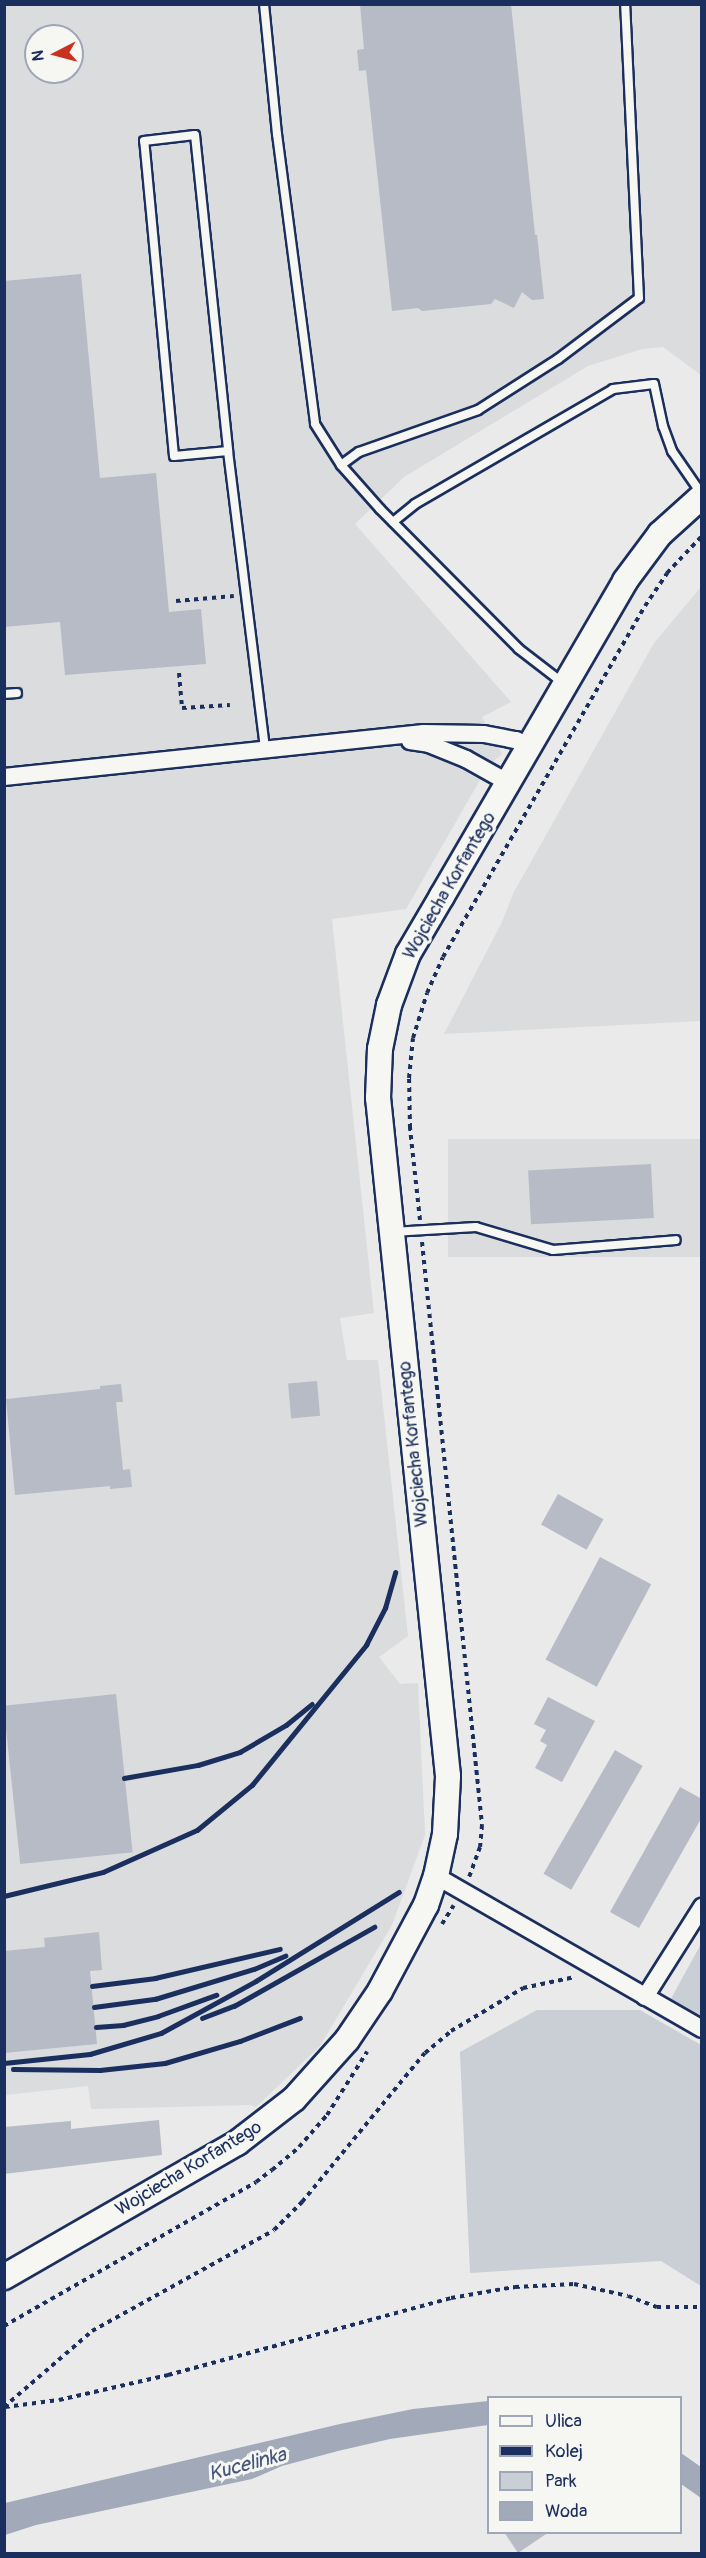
<!DOCTYPE html>
<style>
body{margin:0}
#map{position:relative;width:706px;height:2558px;overflow:hidden;background:#e9eae9;font-family:Pangolin,sans-serif}
div>[style]{position:absolute}
.built>*{inset:0;background:#dadcde;transform-origin:0 0}
.green>*{inset:0;background:#caced5}
.water>*{inset:0;background:#a2aaba}
.building>*{inset:0;background:#b6bbc6;transform-origin:0 0}
.path>*{height:4px;margin-top:-2px;transform-origin:0;background:repeating-linear-gradient(90deg,#1b2f5e 0 4.5px,transparent 0 9px)}
.roads{filter:drop-shadow(2px 0 #1b2f5e) drop-shadow(-2px 0 #1b2f5e) drop-shadow(0 2px #1b2f5e) drop-shadow(0 -2px #1b2f5e)}
.lane>*{height:8px;margin:-4px;padding:0 4px;transform-origin:4px;border-radius:4px;background:#f6f6f2}
.street>*{height:16px;margin:-8px;padding:0 8px;transform-origin:8px;border-radius:8px;background:#f6f6f2}
.secondary>*{height:24px;margin:-12px;padding:0 12px;transform-origin:12px;border-radius:12px;background:#f6f6f2}
.rail>*{height:4.5px;margin:-2.25px;padding:0 2.25px;transform-origin:2.25px;border-radius:2.25px;background:#1b2f5e}
span{translate:-50% -50%;white-space:nowrap;text-align:center;line-height:1.15;-webkit-text-stroke:6px #f6f6f2;paint-order:stroke}
.street-label{font-size:18px;color:#1b2f5e}
.water-label{font-size:20px;color:#44547a;font-style:italic}
.frame{position:absolute;inset:0;border:6px solid #1b2f5e;pointer-events:none}
.legend{position:absolute;left:487px;top:2396px;width:195px;height:138px;box-sizing:border-box;background:#f6f6f2;border:2px solid #9ea6b7;margin:0;padding:8px 10px;list-style:none;font-size:18px;color:#1b2f5e}
.legend li{display:flex;align-items:center;gap:12px;height:30px}
.legend b{width:30px;border:2px solid #9ea6b7}
.north{position:absolute;left:24px;top:24px;width:60px;height:60px;box-sizing:border-box;background:#f6f6f2;border:2px solid #9ea6b7;border-radius:50%;rotate:264deg;font-size:16px;font-weight:700;line-height:24px;text-align:center;color:#1b2f5e}
.north::after{content:'';display:block;margin:auto;width:21px;height:27px;background:#c8321e;clip-path:polygon(50% 0,100% 100%,50% 72%,0 100%)}
</style>
<div id="map">
<div class="built">
<i style="clip-path:polygon(evenodd,4px 5px,701px 5px,701px 375px,663px 347px,642px 349px,588px 366px,404px 477px,355px 524px,511px 702px,482px 717px,502px 754px,488px 766px,406px 909px,332px 919px,374px 1313px,340px 1318px,347px 1360px,378px 1360px,408px 1636px,379px 1657px,400px 1684px,418px 1683px,425px 1835px,392px 1925px,320px 2046px,256px 2107px,251px 2105px,91px 2109px,88px 2086px,5px 2095px,4px 5px,36px 36px,72px 36px,72px 72px,36px 72px,36px 36px)"></i>
<i style="clip-path:polygon(701px 587px,701px 1021px,444px 1034px,502px 922px,514px 892px,654px 643px)"></i>
<i style="left:701px;top:1139px;width:118px;height:253px;rotate:90deg"></i>
</div>
<div class="green">
<i style="clip-path:polygon(701px 1944px,701px 2025px,667px 2006px)"></i>
<i style="clip-path:polygon(537px 2010px,640px 2010px,701px 2045px,701px 2286px,661px 2261px,470px 2273px,460px 2052px)"></i>
</div>
<div class="water">
<i style="clip-path:polygon(488px 2401px,488px 2425px,390px 2439px,338px 2451px,282px 2466px,252px 2479px,36px 2525px,5px 2535px,5px 2503px,340px 2424px,413px 2409px)"></i>
<i style="clip-path:polygon(681px 2453px,701px 2467px,701px 2498px,681px 2484px)"></i>
</div>
<div class="building">
<i style="clip-path:polygon(360px 4px,511px 4px,535px 235px,537px 235px,544px 299px,532px 300px,522px 292px,514px 308px,495px 299px,491px 304px,422px 311px,418px 308px,392px 311px,366px 70px,359px 71px,357px 50px,364px 49px)"></i>
<i style="clip-path:polygon(81px 274px,100px 478px,156px 473px,169px 612px,201px 609px,206px 664px,65px 675px,60px 622px,4px 627px,4px 281px)"></i>
<i style="left:651px;top:1164px;width:54px;height:123px;rotate:87deg"></i>
<i style="left:317px;top:1381px;width:35px;height:29px;rotate:85deg"></i>
<i style="clip-path:polygon(121px 1384px,123px 1402px,116px 1402px,123px 1470px,130px 1469px,132px 1487px,110px 1489px,110px 1486px,15px 1495px,6px 1399px,100px 1389px,100px 1386px)"></i>
<i style="left:558px;top:1494px;width:52px;height:35px;rotate:29deg"></i>
<i style="left:600px;top:1557px;width:58px;height:116px;rotate:28deg"></i>
<i style="left:116px;top:1694px;width:159px;height:113px;rotate:84deg"></i>
<i style="clip-path:polygon(548px 1697px,595px 1721px,562px 1782px,535px 1768px,547px 1745px,540px 1741px,546px 1730px,534px 1724px)"></i>
<i style="left:615px;top:1750px;width:32px;height:143px;rotate:30deg"></i>
<i style="clip-path:polygon(680px 1787px,702px 1799px,702px 1817px,639px 1928px,610px 1912px)"></i>
<i style="clip-path:polygon(99px 1932px,102px 1970px,90px 1971px,97px 2044px,4px 2053px,4px 1951px,45px 1947px,44px 1938px)"></i>
<i style="clip-path:polygon(159px 2120px,162px 2155px,4px 2174px,4px 2127px,71px 2121px,71px 2129px)"></i>
<i style="clip-path:polygon(504px 2532px,549px 2532px,518px 2553px)"></i>
</div>
<div class="path">
<i style="left:176px;top:601px;width:58px;rotate:-4.9deg"></i>
<i style="left:179px;top:673px;width:35px;rotate:85deg"></i>
<i style="left:182px;top:708px;width:48px;rotate:-3.6deg"></i>
<i style="left:420px;top:1220px;width:93px;rotate:-96.2deg"></i>
<i style="left:410px;top:1128px;width:50px;rotate:-91.1deg"></i>
<i style="left:409px;top:1078px;width:40px;rotate:-84.3deg"></i>
<i style="left:413px;top:1038px;width:47px;rotate:-72.7deg"></i>
<i style="left:427px;top:993px;width:39px;rotate:-66deg"></i>
<i style="left:443px;top:957px;width:405px;rotate:-60.1deg"></i>
<i style="left:645px;top:606px;width:40px;rotate:-56deg"></i>
<i style="left:667px;top:573px;width:51px;rotate:-46.6deg"></i>
<i style="left:422px;top:1242px;width:586px;rotate:84.12deg"></i>
<i style="left:482px;top:1825px;width:22px;rotate:95deg"></i>
<i style="left:480px;top:1847px;width:32px;rotate:110deg"></i>
<i style="left:442px;top:1924px;width:22px;rotate:-58deg"></i>
<i style="left:4px;top:2326px;width:290px;rotate:-29.7deg"></i>
<i style="left:256px;top:2182px;width:20px;rotate:-37deg"></i>
<i style="left:272px;top:2170px;width:35px;rotate:-40deg"></i>
<i style="left:299px;top:2147px;width:43px;rotate:-48.8deg"></i>
<i style="left:327px;top:2115px;width:75px;rotate:-57.6deg"></i>
<i style="left:4px;top:2407px;width:116px;rotate:-40.8deg"></i>
<i style="left:92px;top:2331px;width:208px;rotate:-29deg"></i>
<i style="left:274px;top:2230px;width:40px;rotate:-45deg"></i>
<i style="left:302px;top:2202px;width:193px;rotate:-50.5deg"></i>
<i style="left:425px;top:2053px;width:34px;rotate:-40deg"></i>
<i style="left:451px;top:2031px;width:84px;rotate:-30.8deg"></i>
<i style="left:523px;top:1988px;width:53px;rotate:-11.9deg"></i>
<i style="left:5px;top:2407px;width:54px;rotate:-7.4deg"></i>
<i style="left:59px;top:2400px;width:112px;rotate:-12.9deg"></i>
<i style="left:168px;top:2375px;width:293px;rotate:-15.2deg"></i>
<i style="left:451px;top:2298px;width:65px;rotate:-9.8deg"></i>
<i style="left:515px;top:2287px;width:59px;rotate:-2.9deg"></i>
<i style="left:574px;top:2284px;width:55px;rotate:12.5deg"></i>
<i style="left:628px;top:2296px;width:31px;rotate:21deg"></i>
<i style="left:657px;top:2307px;width:45px"></i>
</div>
<div class="roads">
<div class="lane">
<i style="left:264px;top:4px;width:131px;rotate:84.3deg"></i>
<i style="left:277px;top:134px;width:292px;rotate:82.5deg"></i>
<i style="left:315px;top:424px;width:49px;rotate:57.6deg"></i>
<i style="left:341px;top:465px;width:59px;rotate:48.4deg"></i>
<i style="left:380px;top:509px;width:197px;rotate:45.2deg"></i>
<i style="left:519px;top:649px;width:56px;rotate:37.7deg"></i>
<i style="left:228px;top:451px;width:54px;rotate:174.7deg"></i>
<i style="left:174px;top:456px;width:316px;rotate:-95.4deg"></i>
<i style="left:144px;top:141px;width:51px;rotate:-6.7deg"></i>
<i style="left:195px;top:135px;width:318px;rotate:84deg"></i>
<i style="left:228px;top:451px;width:299px;rotate:82.9deg"></i>
<i style="left:341px;top:465px;width:22px;rotate:-36deg"></i>
<i style="left:359px;top:452px;width:126px;rotate:-19.4deg"></i>
<i style="left:478px;top:410px;width:95px;rotate:-32.5deg"></i>
<i style="left:558px;top:359px;width:101px;rotate:-37deg"></i>
<i style="left:639px;top:298px;width:294px;rotate:-92.7deg"></i>
<i style="left:393px;top:522px;width:28px;rotate:-39deg"></i>
<i style="left:415px;top:504px;width:229px;rotate:-30.1deg"></i>
<i style="left:613px;top:389px;width:41px;rotate:-7deg"></i>
<i style="left:654px;top:384px;width:43px;rotate:77.9deg"></i>
<i style="left:663px;top:426px;width:27px;rotate:70deg"></i>
<i style="left:672px;top:451px;width:51px;rotate:55.4deg"></i>
<i style="left:4px;top:694px;width:13px;rotate:-4deg"></i>
<i style="left:392px;top:1232px;width:84px;rotate:-3.4deg"></i>
<i style="left:476px;top:1227px;width:80px;rotate:16.6deg"></i>
<i style="left:553px;top:1250px;width:123px;rotate:-4.6deg"></i>
</div>
<div class="street">
<i style="left:410px;top:741px;width:19px;rotate:9deg"></i>
<i style="left:429px;top:744px;width:40px;rotate:22deg"></i>
<i style="left:466px;top:759px;width:49px;rotate:29.2deg"></i>
<i style="left:4px;top:777px;width:422px;rotate:-6deg"></i>
<i style="left:424px;top:733px;width:60px;rotate:1deg"></i>
<i style="left:484px;top:734px;width:33px;rotate:11deg"></i>
<i style="left:516px;top:740px;width:16px;rotate:27deg"></i>
<i style="left:436px;top:1876px;width:307px;rotate:29.9deg"></i>
<i style="left:645px;top:1997px;width:107px;rotate:-57.7deg"></i>
</div>
<div class="secondary">
<i style="left:4px;top:2277px;width:269px;rotate:-29.9deg"></i>
<i style="left:237px;top:2143px;width:72px;rotate:-37.7deg"></i>
<i style="left:294px;top:2099px;width:79px;rotate:-48.1deg"></i>
<i style="left:347px;top:2040px;width:59px;rotate:-56deg"></i>
<i style="left:380px;top:1991px;width:98px;rotate:-61.9deg"></i>
<i style="left:426px;top:1905px;width:31px;rotate:-71deg"></i>
<i style="left:436px;top:1876px;width:43px;rotate:-77.9deg"></i>
<i style="left:445px;top:1834px;width:58px;rotate:-87deg"></i>
<i style="left:448px;top:1776px;width:682px;rotate:-95.89deg"></i>
<i style="left:378px;top:1098px;width:49px;rotate:-87.7deg"></i>
<i style="left:380px;top:1049px;width:45px;rotate:-78.4deg"></i>
<i style="left:389px;top:1005px;width:54px;rotate:-69.6deg"></i>
<i style="left:408px;top:954px;width:67px;rotate:-59.6deg"></i>
<i style="left:442px;top:896px;width:364px;rotate:-59.8deg"></i>
<i style="left:625px;top:581px;width:59px;rotate:-53.3deg"></i>
<i style="left:660px;top:534px;width:57px;rotate:-42.1deg"></i>
</div>
</div>
<div class="rail">
<i style="left:124px;top:1778px;width:75px;rotate:-10deg"></i>
<i style="left:198px;top:1765px;width:44px;rotate:-17.2deg"></i>
<i style="left:240px;top:1752px;width:53px;rotate:-30.4deg"></i>
<i style="left:286px;top:1725px;width:33px;rotate:-39deg"></i>
<i style="left:4px;top:1896px;width:102px;rotate:-13.6deg"></i>
<i style="left:103px;top:1872px;width:103px;rotate:-24.1deg"></i>
<i style="left:197px;top:1830px;width:71px;rotate:-39.3deg"></i>
<i style="left:252px;top:1785px;width:181px;rotate:-50.8deg"></i>
<i style="left:366px;top:1645px;width:42px;rotate:-62.8deg"></i>
<i style="left:385px;top:1608px;width:37px;rotate:-74deg"></i>
<i style="left:92px;top:1986px;width:64px;rotate:-7.2deg"></i>
<i style="left:155px;top:1978px;width:128px;rotate:-13.1deg"></i>
<i style="left:94px;top:2007px;width:62px;rotate:-7.5deg"></i>
<i style="left:155px;top:1999px;width:103px;rotate:-16.9deg"></i>
<i style="left:254px;top:1969px;width:34px;rotate:-23deg"></i>
<i style="left:202px;top:2018px;width:34px;rotate:-21deg"></i>
<i style="left:234px;top:2006px;width:161px;rotate:-29.4deg"></i>
<i style="left:96px;top:2027px;width:27px;rotate:-4deg"></i>
<i style="left:123px;top:2025px;width:36px;rotate:-14deg"></i>
<i style="left:158px;top:2016px;width:62px;rotate:-19.9deg"></i>
<i style="left:4px;top:2063px;width:86px;rotate:-6deg"></i>
<i style="left:90px;top:2054px;width:74px;rotate:-16.5deg"></i>
<i style="left:161px;top:2033px;width:108px;rotate:-28.7deg"></i>
<i style="left:256px;top:1981px;width:168px;rotate:-31.9deg"></i>
<i style="left:13px;top:2069px;width:87px;rotate:0.7deg"></i>
<i style="left:100px;top:2070px;width:65px;rotate:-6.1deg"></i>
<i style="left:165px;top:2063px;width:78px;rotate:-16.3deg"></i>
<i style="left:240px;top:2041px;width:64px;rotate:-21deg"></i>
</div>
<div class="street-label">
<span style="left:450px;top:886px;rotate:-60deg">Wojciecha Korfantego</span>
<span style="left:414px;top:1444px;rotate:-96deg">Wojciecha Korfantego</span>
<span style="left:189px;top:2169px;rotate:-31deg">Wojciecha Korfantego</span>
</div>
<div class="water-label">
<span style="left:247px;top:2464px;rotate:-15deg">Kucelinka</span>
</div>
<div class="frame"></div>
<ul class="legend">
<li><b style="height:8px;background:#f6f6f2"></b>Ulica</li>
<li><b style="height:8px;background:#1b2f5e"></b>Kolej</li>
<li><b style="height:16px;background:#caced5"></b>Park</li>
<li><b style="height:16px;background:#a2aaba"></b>Woda</li>
</ul>
<div class="north">N</div>
</div>
